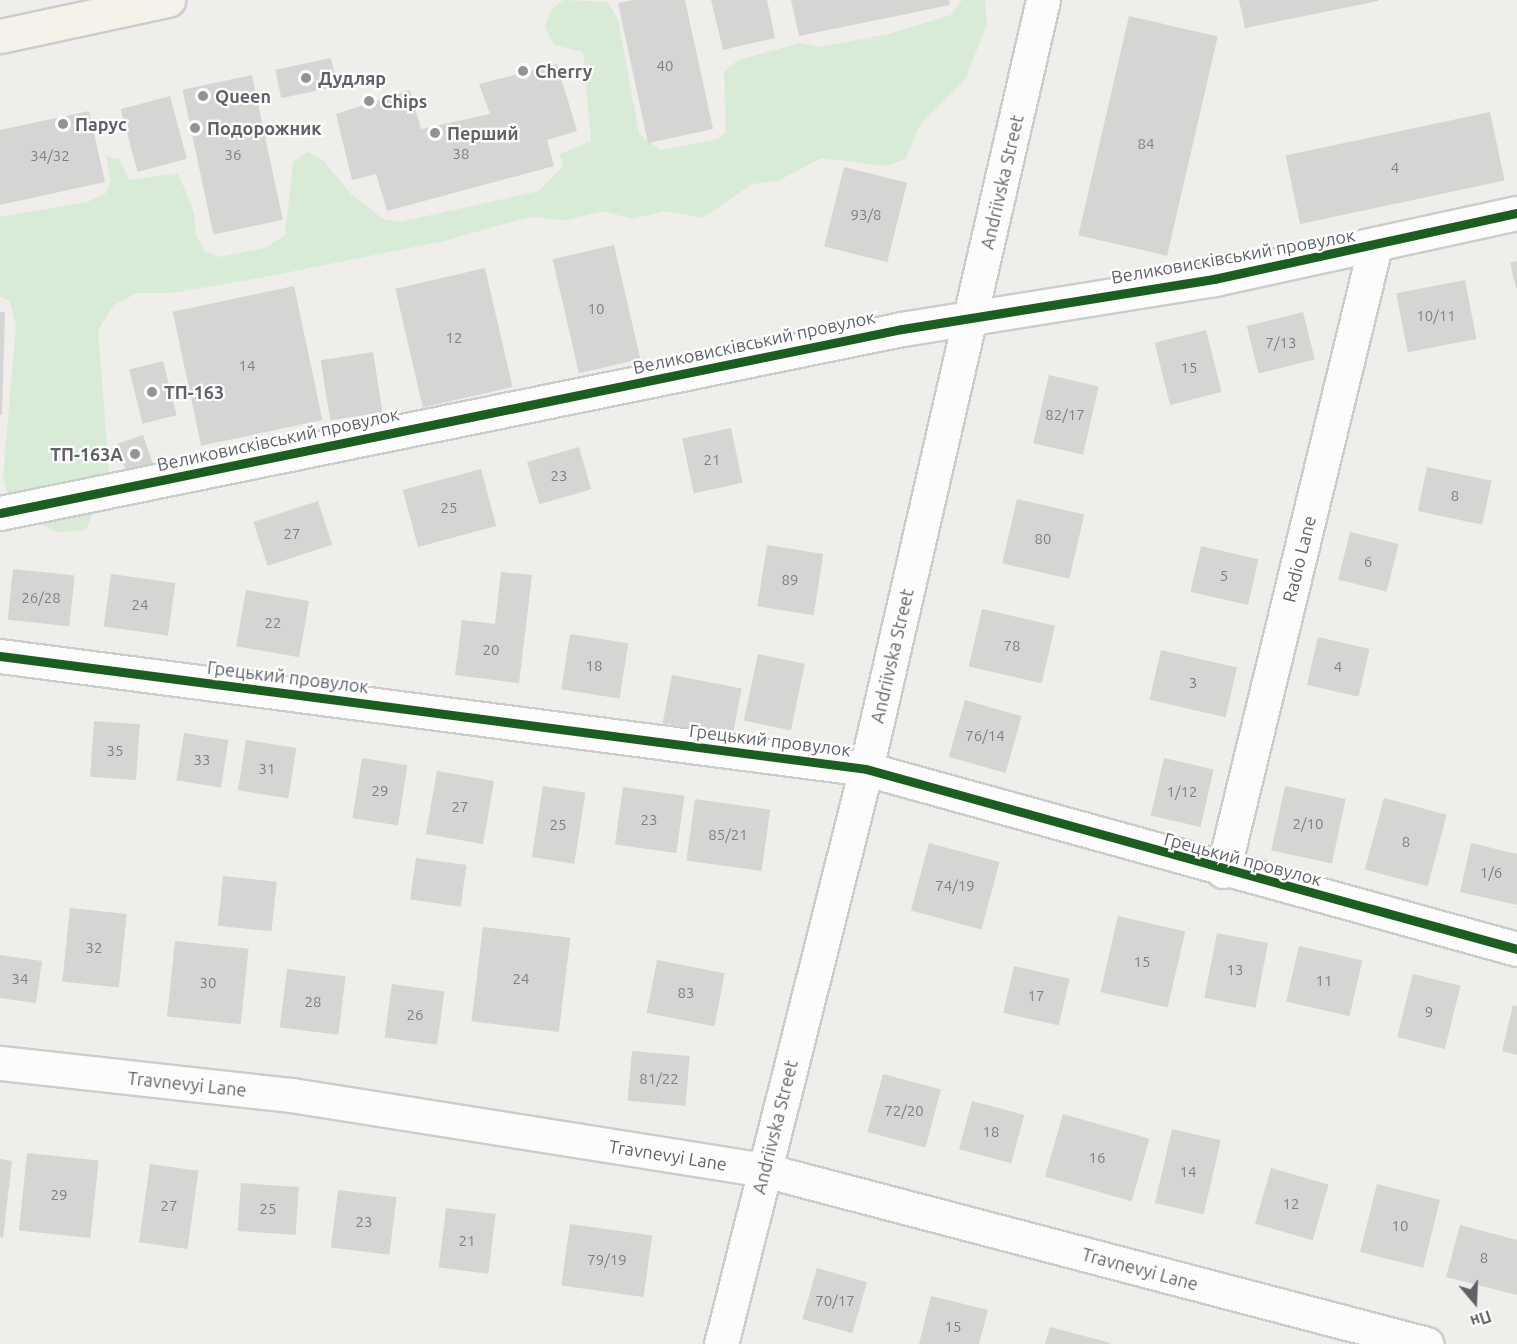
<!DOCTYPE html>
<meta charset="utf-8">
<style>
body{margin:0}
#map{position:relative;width:1517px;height:1344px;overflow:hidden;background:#efeeea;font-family:Ubuntu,sans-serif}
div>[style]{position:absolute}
.green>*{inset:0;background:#d8ebd6}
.building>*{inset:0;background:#d6d5d3;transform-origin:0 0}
.roads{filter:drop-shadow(2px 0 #cbcccc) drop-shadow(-2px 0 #cbcccc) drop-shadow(0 2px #cbcccc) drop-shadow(0 -2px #cbcccc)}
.minor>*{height:33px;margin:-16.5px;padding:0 16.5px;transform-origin:16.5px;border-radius:16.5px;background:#fdfcfc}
.tertiary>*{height:33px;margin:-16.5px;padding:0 16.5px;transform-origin:16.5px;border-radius:16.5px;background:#fdfcfc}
.primary>*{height:33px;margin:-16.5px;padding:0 16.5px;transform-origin:16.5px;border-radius:16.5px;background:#f4f2e9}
.cycleway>*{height:9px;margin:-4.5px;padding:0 4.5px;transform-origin:4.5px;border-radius:4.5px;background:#1b5e20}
.dots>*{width:16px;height:16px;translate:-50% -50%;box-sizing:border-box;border:3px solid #fff;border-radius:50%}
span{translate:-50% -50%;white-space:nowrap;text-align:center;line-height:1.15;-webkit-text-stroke:4.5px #fff;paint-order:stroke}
.number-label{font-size:15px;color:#7e8184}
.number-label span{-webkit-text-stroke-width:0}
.poi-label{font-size:18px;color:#5f6368;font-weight:700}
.left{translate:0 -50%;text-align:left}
.right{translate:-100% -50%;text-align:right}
.street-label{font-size:18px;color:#5f6368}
.north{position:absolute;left:1445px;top:1272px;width:60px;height:60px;-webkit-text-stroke:4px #fff;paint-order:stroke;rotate:161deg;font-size:16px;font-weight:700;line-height:24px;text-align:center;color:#5f6368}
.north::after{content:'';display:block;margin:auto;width:21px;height:27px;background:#5f6368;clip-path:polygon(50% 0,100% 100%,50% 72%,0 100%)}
</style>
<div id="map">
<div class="green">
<i style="clip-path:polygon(563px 0,607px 2px,618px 19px,639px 134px,661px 150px,717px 139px,726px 133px,724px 72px,738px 60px,801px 43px,819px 47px,889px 34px,951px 15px,962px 0,985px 0,987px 24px,965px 80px,920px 125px,905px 159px,886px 166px,821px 158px,778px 181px,752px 184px,703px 218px,665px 211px,632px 219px,604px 211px,565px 220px,529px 217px,444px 241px,260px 278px,171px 293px,137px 293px,114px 305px,98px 329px,109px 473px,86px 530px,59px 532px,24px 519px,10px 502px,3px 477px,16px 325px,10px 302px,0 296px,0 217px,87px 202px,105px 194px,111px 181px,106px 156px,120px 159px,129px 180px,178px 173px,194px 212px,196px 235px,205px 251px,220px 257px,265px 248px,285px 235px,293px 162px,307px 152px,323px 160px,351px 194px,383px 219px,399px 222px,539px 191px,563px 166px,560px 154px,591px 141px,583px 52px,554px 45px,545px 27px,551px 10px)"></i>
</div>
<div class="building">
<i style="clip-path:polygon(633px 0,685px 0,713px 129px,648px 143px,618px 3px)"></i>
<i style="clip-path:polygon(711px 0,767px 0,775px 38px,723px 50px)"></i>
<i style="clip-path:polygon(791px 0,949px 0,950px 5px,799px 36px)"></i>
<i style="clip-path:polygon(1239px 0,1378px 0,1378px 1px,1245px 28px)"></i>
<i style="left:1129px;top:16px;width:91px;height:225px;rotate:13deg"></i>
<i style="left:331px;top:58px;width:29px;height:57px;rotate:78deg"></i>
<i style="clip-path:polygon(557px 64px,577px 131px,547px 140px,554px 166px,387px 211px,376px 174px,352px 180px,336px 114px,410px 90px,421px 129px,490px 114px,479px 84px)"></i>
<i style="left:252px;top:75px;width:148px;height:71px;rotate:78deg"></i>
<i style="left:170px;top:96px;width:65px;height:51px;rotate:75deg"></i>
<i style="clip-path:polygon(89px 111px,105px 182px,0 205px,0 130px)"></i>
<i style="left:1490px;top:112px;width:70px;height:209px;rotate:78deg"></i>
<i style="left:844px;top:167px;width:65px;height:82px;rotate:14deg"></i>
<i style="left:614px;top:245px;width:117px;height:63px;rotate:77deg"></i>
<i style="clip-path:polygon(1517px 261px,1517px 288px,1516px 288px,1510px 263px)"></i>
<i style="left:485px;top:268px;width:122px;height:92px;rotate:77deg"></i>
<i style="left:1465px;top:280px;width:60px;height:70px;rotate:79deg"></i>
<i style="left:294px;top:286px;width:137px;height:124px;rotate:78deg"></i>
<i style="clip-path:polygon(0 312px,5px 312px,2px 415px,0 415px)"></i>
<i style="left:1303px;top:312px;width:49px;height:58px;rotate:76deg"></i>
<i style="left:1206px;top:330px;width:64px;height:53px;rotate:76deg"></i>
<i style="left:373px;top:352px;width:61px;height:53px;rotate:81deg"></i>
<i style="left:163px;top:361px;width:56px;height:35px;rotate:76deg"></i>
<i style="left:1049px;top:375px;width:51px;height:70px;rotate:13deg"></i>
<i style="left:731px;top:428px;width:56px;height:50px;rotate:78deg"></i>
<i style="left:143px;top:435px;width:31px;height:28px;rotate:71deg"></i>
<i style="left:579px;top:447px;width:44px;height:54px;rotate:74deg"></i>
<i style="left:1427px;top:467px;width:66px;height:45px;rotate:12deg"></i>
<i style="left:481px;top:469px;width:59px;height:81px;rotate:75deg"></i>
<i style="left:1017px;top:499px;width:69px;height:66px;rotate:13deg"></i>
<i style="left:318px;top:501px;width:46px;height:68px;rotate:72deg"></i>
<i style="left:1350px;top:532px;width:50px;height:49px;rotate:14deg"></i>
<i style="left:767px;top:545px;width:57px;height:62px;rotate:9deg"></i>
<i style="left:1201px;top:546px;width:59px;height:47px;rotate:13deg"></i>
<i style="left:13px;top:569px;width:62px;height:51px;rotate:6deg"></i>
<i style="clip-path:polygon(501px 572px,532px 575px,519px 683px,455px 675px,462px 620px,495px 624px)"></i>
<i style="left:111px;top:574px;width:65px;height:53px;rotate:8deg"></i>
<i style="left:246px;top:590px;width:64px;height:57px;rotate:10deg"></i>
<i style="left:982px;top:609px;width:75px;height:59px;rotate:13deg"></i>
<i style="left:570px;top:634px;width:59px;height:56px;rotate:9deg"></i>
<i style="left:1318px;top:637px;width:53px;height:49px;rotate:13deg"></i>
<i style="left:1161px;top:650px;width:78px;height:51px;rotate:13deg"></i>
<i style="left:758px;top:654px;width:48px;height:68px;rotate:12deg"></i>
<i style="left:672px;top:675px;width:71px;height:49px;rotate:11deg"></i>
<i style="left:965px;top:700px;width:59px;height:59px;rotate:16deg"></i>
<i style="left:94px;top:721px;width:46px;height:56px;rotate:4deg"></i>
<i style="left:184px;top:733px;width:45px;height:48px;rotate:9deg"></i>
<i style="left:246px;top:740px;width:51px;height:51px;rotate:9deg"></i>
<i style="left:362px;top:758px;width:46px;height:61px;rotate:9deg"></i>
<i style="left:1164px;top:758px;width:51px;height:59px;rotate:13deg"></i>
<i style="left:437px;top:771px;width:58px;height:64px;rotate:10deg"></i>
<i style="left:543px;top:786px;width:43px;height:72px;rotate:9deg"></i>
<i style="left:1285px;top:786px;width:62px;height:66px;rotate:12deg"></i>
<i style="left:623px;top:787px;width:62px;height:58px;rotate:8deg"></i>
<i style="left:1384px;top:798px;width:65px;height:74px;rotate:15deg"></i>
<i style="left:695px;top:799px;width:76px;height:62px;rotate:8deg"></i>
<i style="left:929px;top:843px;width:73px;height:70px;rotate:15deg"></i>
<i style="clip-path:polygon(1471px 843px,1517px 854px,1517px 905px,1460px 892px)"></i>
<i style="left:416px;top:858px;width:51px;height:42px;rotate:8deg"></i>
<i style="left:223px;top:876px;width:54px;height:50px;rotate:6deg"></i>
<i style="left:70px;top:908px;width:57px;height:74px;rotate:6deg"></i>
<i style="left:1118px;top:916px;width:69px;height:78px;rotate:13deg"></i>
<i style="left:483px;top:927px;width:88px;height:95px;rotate:7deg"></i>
<i style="left:1217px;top:933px;width:52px;height:66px;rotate:11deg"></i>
<i style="left:175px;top:941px;width:74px;height:76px;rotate:6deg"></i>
<i style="left:1299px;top:946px;width:65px;height:57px;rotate:13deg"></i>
<i style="clip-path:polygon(0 955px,42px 961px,36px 1003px,0 998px)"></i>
<i style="left:657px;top:960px;width:69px;height:54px;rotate:11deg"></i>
<i style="left:1014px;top:966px;width:57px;height:48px;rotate:13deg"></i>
<i style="left:287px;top:969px;width:59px;height:59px;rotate:7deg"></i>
<i style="left:1413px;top:974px;width:49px;height:65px;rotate:14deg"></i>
<i style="left:392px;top:984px;width:53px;height:54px;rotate:8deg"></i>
<i style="clip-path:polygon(1513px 1005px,1517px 1006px,1517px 1055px,1502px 1051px)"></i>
<i style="left:632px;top:1051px;width:58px;height:50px;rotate:5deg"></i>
<i style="left:883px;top:1074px;width:60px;height:60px;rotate:15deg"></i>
<i style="left:972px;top:1101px;width:54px;height:50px;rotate:15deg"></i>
<i style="left:1063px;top:1114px;width:90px;height:65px;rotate:16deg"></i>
<i style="left:1172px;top:1129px;width:50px;height:76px;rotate:13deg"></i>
<i style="left:27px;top:1153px;width:72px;height:78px;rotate:6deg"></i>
<i style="clip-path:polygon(0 1159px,12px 1161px,3px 1238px,0 1237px)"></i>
<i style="left:150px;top:1164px;width:49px;height:79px;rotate:8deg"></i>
<i style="left:1271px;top:1168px;width:60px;height:58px;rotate:16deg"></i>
<i style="left:241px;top:1183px;width:58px;height:48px;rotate:4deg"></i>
<i style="left:1377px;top:1184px;width:65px;height:70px;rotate:14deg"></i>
<i style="left:338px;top:1190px;width:59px;height:58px;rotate:7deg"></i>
<i style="left:446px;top:1208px;width:50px;height:60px;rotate:7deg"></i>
<i style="left:570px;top:1224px;width:83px;height:62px;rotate:8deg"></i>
<i style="clip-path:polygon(1460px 1225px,1517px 1240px,1517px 1295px,1446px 1277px)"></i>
<i style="left:817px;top:1268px;width:52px;height:53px;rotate:16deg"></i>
<i style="clip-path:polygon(931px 1296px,988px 1310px,979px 1344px,919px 1344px)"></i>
<i style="clip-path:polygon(1050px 1327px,1111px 1343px,1111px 1344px,1045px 1344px)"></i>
</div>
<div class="roads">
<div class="minor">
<i style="left:0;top:513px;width:921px;rotate:-11.53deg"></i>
<i style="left:902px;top:329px;width:316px;rotate:-9.1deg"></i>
<i style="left:1214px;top:279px;width:310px;rotate:-12.3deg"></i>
<i style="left:0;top:656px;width:873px;rotate:7.43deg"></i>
<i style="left:866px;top:769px;width:675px;rotate:15.46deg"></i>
<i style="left:1223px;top:871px;width:643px;rotate:-76.33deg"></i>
<i style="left:0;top:1063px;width:293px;rotate:6.3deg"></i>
<i style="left:291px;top:1095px;width:479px;rotate:9deg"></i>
<i style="left:764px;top:1170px;width:685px;rotate:14.71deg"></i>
</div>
<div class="tertiary">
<i style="left:721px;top:1344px;width:593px;rotate:-75.85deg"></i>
<i style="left:866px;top:769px;width:789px;rotate:-77.04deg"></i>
</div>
<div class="primary">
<i style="left:0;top:36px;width:172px;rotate:-12.1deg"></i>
</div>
</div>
<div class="cycleway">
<i style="left:0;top:513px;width:921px;rotate:-11.53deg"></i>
<i style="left:902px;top:329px;width:316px;rotate:-9.1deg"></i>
<i style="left:1214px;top:279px;width:310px;rotate:-12.3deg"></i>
<i style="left:0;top:656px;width:873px;rotate:7.43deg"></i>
<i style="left:866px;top:769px;width:675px;rotate:15.46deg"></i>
</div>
<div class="dots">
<i style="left:523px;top:71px;background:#919496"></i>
<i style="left:306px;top:78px;background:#919496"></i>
<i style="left:203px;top:96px;background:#919496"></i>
<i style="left:369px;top:101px;background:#919496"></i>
<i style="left:63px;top:124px;background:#919496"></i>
<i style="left:195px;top:128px;background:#919496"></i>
<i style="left:435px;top:133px;background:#919496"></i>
<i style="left:152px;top:392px;background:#919496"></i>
<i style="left:135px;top:454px;background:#919496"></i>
</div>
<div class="number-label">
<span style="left:665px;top:66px">40</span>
<span style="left:1146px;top:144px">84</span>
<span style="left:461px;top:154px">38</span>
<span style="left:233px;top:155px">36</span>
<span style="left:50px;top:156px">34/32</span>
<span style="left:1395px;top:168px">4</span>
<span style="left:866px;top:215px">93/8</span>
<span style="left:596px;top:309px">10</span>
<span style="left:1436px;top:316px">10/11</span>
<span style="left:454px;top:338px">12</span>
<span style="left:1281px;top:343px">7/13</span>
<span style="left:247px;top:366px">14</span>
<span style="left:1189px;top:368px">15</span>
<span style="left:1065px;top:415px">82/17</span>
<span style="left:712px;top:460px">21</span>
<span style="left:559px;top:476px">23</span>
<span style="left:1455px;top:496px">8</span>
<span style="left:449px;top:508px">25</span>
<span style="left:292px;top:534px">27</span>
<span style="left:1043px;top:539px">80</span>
<span style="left:1368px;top:562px">6</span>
<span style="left:1224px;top:576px">5</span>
<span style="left:790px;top:580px">89</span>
<span style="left:41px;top:598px">26/28</span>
<span style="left:140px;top:605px">24</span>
<span style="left:273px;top:623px">22</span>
<span style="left:1012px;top:646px">78</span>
<span style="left:491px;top:650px">20</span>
<span style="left:594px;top:666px">18</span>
<span style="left:1338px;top:667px">4</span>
<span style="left:1193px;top:683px">3</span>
<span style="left:985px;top:736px">76/14</span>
<span style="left:115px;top:751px">35</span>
<span style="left:202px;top:760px">33</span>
<span style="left:267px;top:769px">31</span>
<span style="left:380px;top:791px">29</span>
<span style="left:1182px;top:792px">1/12</span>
<span style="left:460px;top:807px">27</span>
<span style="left:649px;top:820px">23</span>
<span style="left:1308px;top:824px">2/10</span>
<span style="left:558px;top:825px">25</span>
<span style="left:728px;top:835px">85/21</span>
<span style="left:1406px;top:842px">8</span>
<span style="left:1491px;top:873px">1/6</span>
<span style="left:955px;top:886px">74/19</span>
<span style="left:94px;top:948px">32</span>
<span style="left:1142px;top:962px">15</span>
<span style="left:1235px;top:970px">13</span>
<span style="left:20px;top:979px">34</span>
<span style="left:521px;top:979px">24</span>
<span style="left:1324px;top:981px">11</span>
<span style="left:208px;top:983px">30</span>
<span style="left:686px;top:993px">83</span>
<span style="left:1036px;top:996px">17</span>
<span style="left:313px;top:1002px">28</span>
<span style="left:1429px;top:1012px">9</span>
<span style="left:415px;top:1015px">26</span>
<span style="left:659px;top:1079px">81/22</span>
<span style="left:904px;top:1111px">72/20</span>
<span style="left:991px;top:1132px">18</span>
<span style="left:1097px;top:1158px">16</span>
<span style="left:1188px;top:1172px">14</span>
<span style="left:59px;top:1195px">29</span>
<span style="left:1291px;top:1204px">12</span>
<span style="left:169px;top:1206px">27</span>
<span style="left:268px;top:1209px">25</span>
<span style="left:364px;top:1222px">23</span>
<span style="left:1400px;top:1226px">10</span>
<span style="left:467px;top:1241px">21</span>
<span style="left:1484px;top:1258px">8</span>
<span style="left:607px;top:1260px">79/19</span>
<span style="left:835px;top:1301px">70/17</span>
<span style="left:953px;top:1327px">15</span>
</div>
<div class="poi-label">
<span class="left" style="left:535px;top:71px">Cherry</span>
<span class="left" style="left:318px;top:78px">Дудляр</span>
<span class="left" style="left:215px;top:96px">Queen</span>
<span class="left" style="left:381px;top:101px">Chips</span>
<span class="left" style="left:75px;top:124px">Парус</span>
<span class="left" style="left:207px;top:128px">Подорожник</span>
<span class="left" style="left:447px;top:133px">Перший</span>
<span class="left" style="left:164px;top:392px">ТП-163</span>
<span class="right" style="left:123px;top:454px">ТП-163А</span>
</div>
<div class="street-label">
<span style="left:1002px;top:182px;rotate:-77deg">Andriivska Street</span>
<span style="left:1233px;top:256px;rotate:-10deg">Великовисківський провулок</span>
<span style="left:754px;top:342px;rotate:-12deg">Великовисківський провулок</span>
<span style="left:278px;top:439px;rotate:-12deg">Великовисківський провулок</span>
<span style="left:1299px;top:559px;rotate:-76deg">Radio Lane</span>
<span style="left:892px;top:656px;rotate:-77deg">Andriivska Street</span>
<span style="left:288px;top:677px;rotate:7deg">Грецький провулок</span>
<span style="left:770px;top:740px;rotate:7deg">Грецький провулок</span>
<span style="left:1243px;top:859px;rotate:15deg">Грецький провулок</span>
<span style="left:187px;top:1084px;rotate:6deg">Travnevyi Lane</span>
<span style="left:775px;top:1127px;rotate:-76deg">Andriivska Street</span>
<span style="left:668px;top:1155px;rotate:9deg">Travnevyi Lane</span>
<span style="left:1140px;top:1269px;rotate:15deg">Travnevyi Lane</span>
</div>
<div class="north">Пн</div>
</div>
